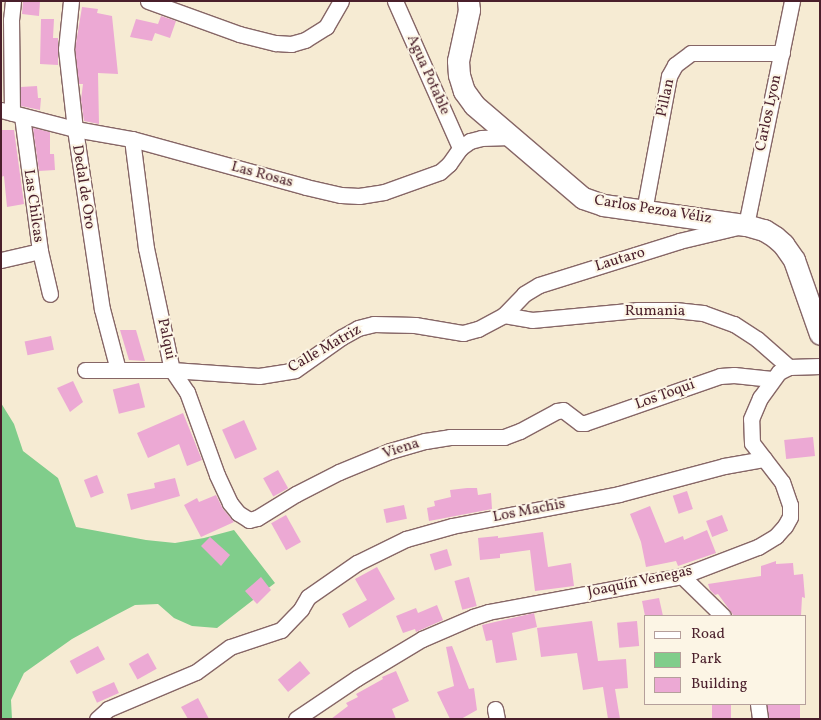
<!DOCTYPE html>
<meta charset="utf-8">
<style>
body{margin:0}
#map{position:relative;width:821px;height:720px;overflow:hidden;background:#f6ebd3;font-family:Vollkorn,serif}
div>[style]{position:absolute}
.green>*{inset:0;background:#80cd8b}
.building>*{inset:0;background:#eca9d4;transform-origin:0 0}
.roads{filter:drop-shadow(1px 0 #866666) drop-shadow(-1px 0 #866666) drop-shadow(0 1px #866666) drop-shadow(0 -1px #866666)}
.street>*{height:15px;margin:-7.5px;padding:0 7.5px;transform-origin:7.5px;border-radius:7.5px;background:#fff}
.secondary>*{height:21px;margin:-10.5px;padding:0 10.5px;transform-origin:10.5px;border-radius:10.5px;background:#fff}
span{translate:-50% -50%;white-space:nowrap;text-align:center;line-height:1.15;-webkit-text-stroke:4px #fcf5e5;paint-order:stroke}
.street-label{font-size:15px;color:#4a1f2b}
.frame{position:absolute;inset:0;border:2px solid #4a1f2b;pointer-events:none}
.legend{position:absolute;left:644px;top:615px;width:162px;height:90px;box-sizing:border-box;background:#fcf5e5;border:1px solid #b59f9b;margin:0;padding:6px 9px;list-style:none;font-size:15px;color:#4a1f2b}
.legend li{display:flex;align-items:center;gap:10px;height:25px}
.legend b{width:25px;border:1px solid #b59f9b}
</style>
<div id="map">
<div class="green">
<i style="clip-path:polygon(1px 403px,14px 424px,23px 451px,58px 478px,76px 527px,146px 540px,175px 543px,204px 538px,234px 530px,275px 583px,217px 628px,192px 626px,174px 618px,158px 604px,135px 605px,114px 616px,72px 639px,24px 673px,11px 700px,12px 719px,1px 719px)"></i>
</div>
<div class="building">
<i style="clip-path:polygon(23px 1px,40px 1px,39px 16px,22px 14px)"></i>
<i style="clip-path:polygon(82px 7px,98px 9px,97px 13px,112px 16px,118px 74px,98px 73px,99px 124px,84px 121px,81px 100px,83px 84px,79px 84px,75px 49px)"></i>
<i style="clip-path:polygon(161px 16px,176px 21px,170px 38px,155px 33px,152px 41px,130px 37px,136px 19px,158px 24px)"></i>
<i style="clip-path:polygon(41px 19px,54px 19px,53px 38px,58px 38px,58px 65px,40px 64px)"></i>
<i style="clip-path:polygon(37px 86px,38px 98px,41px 98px,40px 110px,21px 106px,21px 87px)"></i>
<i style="clip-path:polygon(33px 128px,50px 132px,50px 154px,54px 154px,55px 170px,39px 171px)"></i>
<i style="clip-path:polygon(1px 130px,14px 130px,24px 204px,7px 207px,4px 176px,1px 177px)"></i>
<i style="clip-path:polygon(120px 330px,136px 330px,145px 361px,129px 360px)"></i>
<i style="left:51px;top:336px;width:14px;height:27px;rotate:78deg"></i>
<i style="clip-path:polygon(73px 381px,83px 402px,70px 412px,57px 388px)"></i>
<i style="left:139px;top:383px;width:25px;height:27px;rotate:76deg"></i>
<i style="clip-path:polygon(183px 413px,202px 460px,187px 466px,179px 444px,148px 458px,137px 433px)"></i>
<i style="left:244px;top:420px;width:32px;height:24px;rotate:66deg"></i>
<i style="left:813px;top:437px;width:19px;height:29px;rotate:84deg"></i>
<i style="left:278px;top:470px;width:21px;height:17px;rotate:61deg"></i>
<i style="left:97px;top:475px;width:19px;height:14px;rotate:69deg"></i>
<i style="clip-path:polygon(175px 478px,180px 496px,131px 510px,127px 494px,155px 488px,154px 483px)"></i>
<i style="clip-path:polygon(467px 488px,477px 488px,478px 495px,491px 493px,492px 509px,429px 521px,427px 508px,435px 506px,434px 501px,451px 497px,450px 490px)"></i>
<i style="left:687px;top:491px;width:19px;height:15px;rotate:72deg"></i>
<i style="clip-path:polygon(216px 495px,223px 509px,234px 522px,201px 537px,184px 505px,197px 498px,199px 502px)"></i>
<i style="left:404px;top:505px;width:14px;height:21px;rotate:78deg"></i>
<i style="clip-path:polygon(650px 506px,665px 543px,683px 536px,684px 540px,707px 530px,716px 553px,678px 566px,676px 561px,646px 567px,641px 542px,630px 514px)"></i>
<i style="left:286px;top:515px;width:31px;height:17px;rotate:61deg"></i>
<i style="left:722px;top:515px;width:17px;height:17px;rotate:69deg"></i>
<i style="clip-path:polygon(543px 532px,548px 567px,571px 563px,574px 586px,535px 591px,530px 550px,500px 554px,500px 558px,480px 560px,478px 538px,498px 536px,498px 538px)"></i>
<i style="clip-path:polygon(210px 537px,230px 555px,221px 566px,201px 546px)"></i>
<i style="left:447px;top:549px;width:17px;height:18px;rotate:73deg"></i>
<i style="clip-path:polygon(776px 561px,776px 564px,793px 563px,794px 575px,803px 574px,805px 598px,802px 597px,801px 616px,734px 616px,718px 594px,715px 595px,710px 590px,708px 584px,761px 576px,761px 566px)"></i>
<i style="clip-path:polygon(377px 567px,395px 599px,349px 628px,342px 614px,367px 600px,355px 579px)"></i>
<i style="clip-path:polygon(261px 577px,271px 590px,257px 604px,245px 591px)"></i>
<i style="left:469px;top:577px;width:30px;height:15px;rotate:75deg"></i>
<i style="clip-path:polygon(659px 598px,663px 616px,645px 616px,642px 601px)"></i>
<i style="clip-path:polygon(437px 605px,443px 620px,416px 632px,415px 629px,403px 633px,396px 616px,416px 608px,418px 613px)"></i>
<i style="clip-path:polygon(534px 613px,537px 627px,512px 633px,517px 660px,496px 663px,492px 640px,486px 641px,482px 625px)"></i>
<i style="clip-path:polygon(592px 621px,598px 661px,626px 659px,628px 688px,615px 689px,620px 719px,608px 719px,603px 687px,583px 690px,577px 653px,541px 657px,537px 628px)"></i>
<i style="left:637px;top:621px;width:25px;height:20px;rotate:85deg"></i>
<i style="left:98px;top:646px;width:15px;height:32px;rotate:62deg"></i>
<i style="clip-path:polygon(452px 646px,469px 689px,474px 688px,477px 710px,461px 719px,450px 719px,437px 692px,454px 686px,446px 647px)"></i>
<i style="left:148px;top:653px;width:18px;height:22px;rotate:61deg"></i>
<i style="left:300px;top:661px;width:16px;height:29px;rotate:50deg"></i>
<i style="clip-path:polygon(396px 671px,409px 701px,392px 709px,396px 719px,331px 719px,348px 706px,346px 703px,358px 697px,356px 694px,383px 679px,382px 677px)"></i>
<i style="left:114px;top:682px;width:12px;height:24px;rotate:66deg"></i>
<i style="clip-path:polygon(198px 698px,209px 719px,188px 719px,181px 707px)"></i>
<i style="left:712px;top:704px;width:19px;height:15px"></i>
<i style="left:767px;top:704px;width:33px;height:15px"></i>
</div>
<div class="roads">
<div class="street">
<i style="left:71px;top:1px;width:48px;rotate:95.9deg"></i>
<i style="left:66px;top:49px;width:81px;rotate:83.6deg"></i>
<i style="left:75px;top:129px;width:182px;rotate:81.5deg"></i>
<i style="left:102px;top:309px;width:63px;rotate:75.3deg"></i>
<i style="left:148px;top:1px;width:97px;rotate:19.9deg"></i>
<i style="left:239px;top:34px;width:38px;rotate:14deg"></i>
<i style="left:276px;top:43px;width:15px;rotate:4deg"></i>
<i style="left:291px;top:44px;width:15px;rotate:-16deg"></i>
<i style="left:305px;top:40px;width:25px;rotate:-32deg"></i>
<i style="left:326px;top:27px;width:30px;rotate:-60deg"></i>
<i style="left:395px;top:1px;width:161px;rotate:66.1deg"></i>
<i style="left:1px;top:110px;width:76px;rotate:14.4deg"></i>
<i style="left:75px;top:129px;width:58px;rotate:10deg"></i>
<i style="left:132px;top:139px;width:180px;rotate:15.4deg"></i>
<i style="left:306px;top:187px;width:36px;rotate:13deg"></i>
<i style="left:341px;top:195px;width:18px;rotate:3deg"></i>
<i style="left:359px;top:196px;width:25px;rotate:-9deg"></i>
<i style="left:384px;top:192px;width:59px;rotate:-19.7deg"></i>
<i style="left:440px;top:172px;width:12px;rotate:-42deg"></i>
<i style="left:449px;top:164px;width:19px;rotate:-55deg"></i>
<i style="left:460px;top:148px;width:12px;rotate:-35deg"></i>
<i style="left:470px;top:141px;width:11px;rotate:-15deg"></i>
<i style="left:481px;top:138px;width:29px;rotate:-2deg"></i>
<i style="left:12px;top:113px;width:93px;rotate:-90.6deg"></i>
<i style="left:11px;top:20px;width:19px;rotate:-84deg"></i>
<i style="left:22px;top:116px;width:136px;rotate:82.4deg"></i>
<i style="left:40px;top:251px;width:44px;rotate:76.9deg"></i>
<i style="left:132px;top:139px;width:110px;rotate:82.7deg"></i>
<i style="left:146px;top:248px;width:125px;rotate:78deg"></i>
<i style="left:172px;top:370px;width:27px;rotate:56deg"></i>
<i style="left:187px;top:392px;width:88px;rotate:70.1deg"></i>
<i style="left:217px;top:475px;width:31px;rotate:65deg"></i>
<i style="left:230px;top:503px;width:13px;rotate:51deg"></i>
<i style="left:238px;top:513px;width:13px;rotate:32deg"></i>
<i style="left:249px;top:520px;width:8px;rotate:-14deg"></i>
<i style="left:257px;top:518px;width:46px;rotate:-31.6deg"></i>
<i style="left:296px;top:494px;width:48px;rotate:-27.1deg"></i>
<i style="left:339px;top:472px;width:55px;rotate:-22.4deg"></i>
<i style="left:390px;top:451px;width:36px;rotate:-16deg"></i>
<i style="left:425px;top:441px;width:25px;rotate:-9deg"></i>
<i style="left:450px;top:437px;width:54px"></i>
<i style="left:504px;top:437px;width:17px;rotate:-21deg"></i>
<i style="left:520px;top:431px;width:42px;rotate:-28.4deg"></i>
<i style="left:557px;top:411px;width:6px;rotate:-9deg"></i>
<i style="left:563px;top:410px;width:21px;rotate:37deg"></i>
<i style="left:580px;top:423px;width:5px"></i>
<i style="left:585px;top:423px;width:143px;rotate:-19.2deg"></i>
<i style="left:720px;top:376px;width:14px;rotate:-4deg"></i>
<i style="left:734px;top:375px;width:38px;rotate:6deg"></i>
<i style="left:644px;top:211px;width:137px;rotate:-79.5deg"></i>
<i style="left:669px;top:76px;width:13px;rotate:-61deg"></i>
<i style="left:675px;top:65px;width:20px;rotate:-37deg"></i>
<i style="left:691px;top:53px;width:91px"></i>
<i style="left:1px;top:260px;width:40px;rotate:-13deg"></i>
<i style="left:504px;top:315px;width:28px;rotate:10deg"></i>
<i style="left:532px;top:320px;width:105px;rotate:-5.4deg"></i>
<i style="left:637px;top:310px;width:38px"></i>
<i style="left:675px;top:310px;width:28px;rotate:6deg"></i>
<i style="left:703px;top:313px;width:33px;rotate:20deg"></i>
<i style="left:734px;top:324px;width:27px;rotate:33deg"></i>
<i style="left:757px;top:339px;width:43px;rotate:41.2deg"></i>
<i style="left:85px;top:370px;width:87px"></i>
<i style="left:172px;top:370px;width:87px;rotate:3.9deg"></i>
<i style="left:259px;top:376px;width:36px;rotate:-9deg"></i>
<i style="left:295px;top:370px;width:57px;rotate:-35.1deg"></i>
<i style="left:342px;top:337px;width:18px;rotate:-29deg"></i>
<i style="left:358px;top:328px;width:16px;rotate:-14deg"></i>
<i style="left:374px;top:324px;width:41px;rotate:1.4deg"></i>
<i style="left:415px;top:325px;width:49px;rotate:9.5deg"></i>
<i style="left:463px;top:333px;width:16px;rotate:-15deg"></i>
<i style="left:478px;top:329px;width:30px;rotate:-28deg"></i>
<i style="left:504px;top:315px;width:29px;rotate:-46deg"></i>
<i style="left:524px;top:294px;width:17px;rotate:-31deg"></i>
<i style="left:539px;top:285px;width:147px;rotate:-17.4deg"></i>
<i style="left:679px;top:241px;width:69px;rotate:-13.4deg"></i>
<i style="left:746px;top:225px;width:229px;rotate:-78.4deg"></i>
<i style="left:682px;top:576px;width:57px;rotate:44.3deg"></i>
<i style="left:758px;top:704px;width:15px;rotate:82deg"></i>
<i style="left:495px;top:709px;width:10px;rotate:79deg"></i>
<i style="left:97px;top:719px;width:15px;rotate:-42deg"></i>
<i style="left:108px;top:709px;width:95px;rotate:-22.8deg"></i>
<i style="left:196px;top:672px;width:42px;rotate:-36.3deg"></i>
<i style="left:230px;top:647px;width:54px;rotate:-18.4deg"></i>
<i style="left:281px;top:630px;width:29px;rotate:-46deg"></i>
<i style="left:301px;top:609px;width:14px;rotate:-60deg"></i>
<i style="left:308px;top:597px;width:60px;rotate:-34.8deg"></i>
<i style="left:357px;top:563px;width:55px;rotate:-26.1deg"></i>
<i style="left:406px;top:539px;width:48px;rotate:-15.8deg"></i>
<i style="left:452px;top:526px;width:170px;rotate:-10.8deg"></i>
<i style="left:619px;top:494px;width:109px;rotate:-14.9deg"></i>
<i style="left:724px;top:466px;width:41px;rotate:-9.9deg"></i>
<i style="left:296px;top:719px;width:73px;rotate:-33.9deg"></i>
<i style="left:357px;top:678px;width:76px;rotate:-31deg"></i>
<i style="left:422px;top:639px;width:56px;rotate:-23.3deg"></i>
<i style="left:473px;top:617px;width:16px;rotate:-18deg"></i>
<i style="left:488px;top:612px;width:197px;rotate:-10.5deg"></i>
<i style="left:682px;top:576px;width:81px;rotate:-20.9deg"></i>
<i style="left:758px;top:547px;width:21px;rotate:-31deg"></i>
<i style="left:776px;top:536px;width:13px;rotate:-48deg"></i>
<i style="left:785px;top:526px;width:10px;rotate:-61deg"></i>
<i style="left:790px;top:517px;width:12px;rotate:-90deg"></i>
<i style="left:790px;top:505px;width:24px;rotate:-109deg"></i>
<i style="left:782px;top:482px;width:49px;rotate:-127.6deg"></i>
<i style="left:752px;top:443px;width:24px;rotate:-92deg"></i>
<i style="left:751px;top:419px;width:23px;rotate:-67deg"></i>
<i style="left:760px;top:398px;width:32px;rotate:-54deg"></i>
<i style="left:779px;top:372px;width:11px;rotate:-27deg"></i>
<i style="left:789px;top:367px;width:31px;rotate:-2deg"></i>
</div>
<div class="secondary">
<i style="left:468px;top:1px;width:9px;rotate:84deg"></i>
<i style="left:469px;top:10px;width:52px;rotate:102.2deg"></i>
<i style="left:458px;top:61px;width:14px;rotate:86deg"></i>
<i style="left:459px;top:75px;width:17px;rotate:73deg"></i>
<i style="left:464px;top:91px;width:17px;rotate:54deg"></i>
<i style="left:474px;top:105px;width:143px;rotate:40.5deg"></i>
<i style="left:583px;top:198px;width:21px;rotate:19deg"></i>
<i style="left:603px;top:205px;width:144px;rotate:8deg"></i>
<i style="left:746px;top:225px;width:19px;rotate:16deg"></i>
<i style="left:764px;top:230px;width:13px;rotate:32deg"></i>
<i style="left:775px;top:237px;width:11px;rotate:41deg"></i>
<i style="left:783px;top:244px;width:19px;rotate:55deg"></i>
<i style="left:794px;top:260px;width:78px;rotate:70.6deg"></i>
</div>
</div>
<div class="street-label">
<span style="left:428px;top:75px;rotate:66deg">Agua Potable</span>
<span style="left:666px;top:98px;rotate:-78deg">Pillan</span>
<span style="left:769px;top:113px;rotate:-78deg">Carlos Lyon</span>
<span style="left:262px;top:175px;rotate:15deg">Las Rosas</span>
<span style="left:83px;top:187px;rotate:81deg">Dedal de Oro</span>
<span style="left:33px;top:206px;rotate:82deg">Las Chilcas</span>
<span style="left:653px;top:210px;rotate:9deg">Carlos Pezoa Véliz</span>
<span style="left:620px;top:260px;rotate:-17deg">Lautaro</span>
<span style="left:655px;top:312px">Rumania</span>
<span style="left:166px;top:339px;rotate:78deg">Palqui</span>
<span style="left:325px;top:349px;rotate:-30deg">Calle Matriz</span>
<span style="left:665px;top:395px;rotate:-20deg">Los Toqui</span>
<span style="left:401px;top:449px;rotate:-18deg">Viena</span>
<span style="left:529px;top:511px;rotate:-11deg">Los Machis</span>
<span style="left:640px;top:582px;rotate:-12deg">Joaquín Venegas</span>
</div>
<div class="frame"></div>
<ul class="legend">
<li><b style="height:6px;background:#fff"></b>Road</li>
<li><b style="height:14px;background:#80cd8b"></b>Park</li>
<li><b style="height:14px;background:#eca9d4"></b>Building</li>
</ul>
</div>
